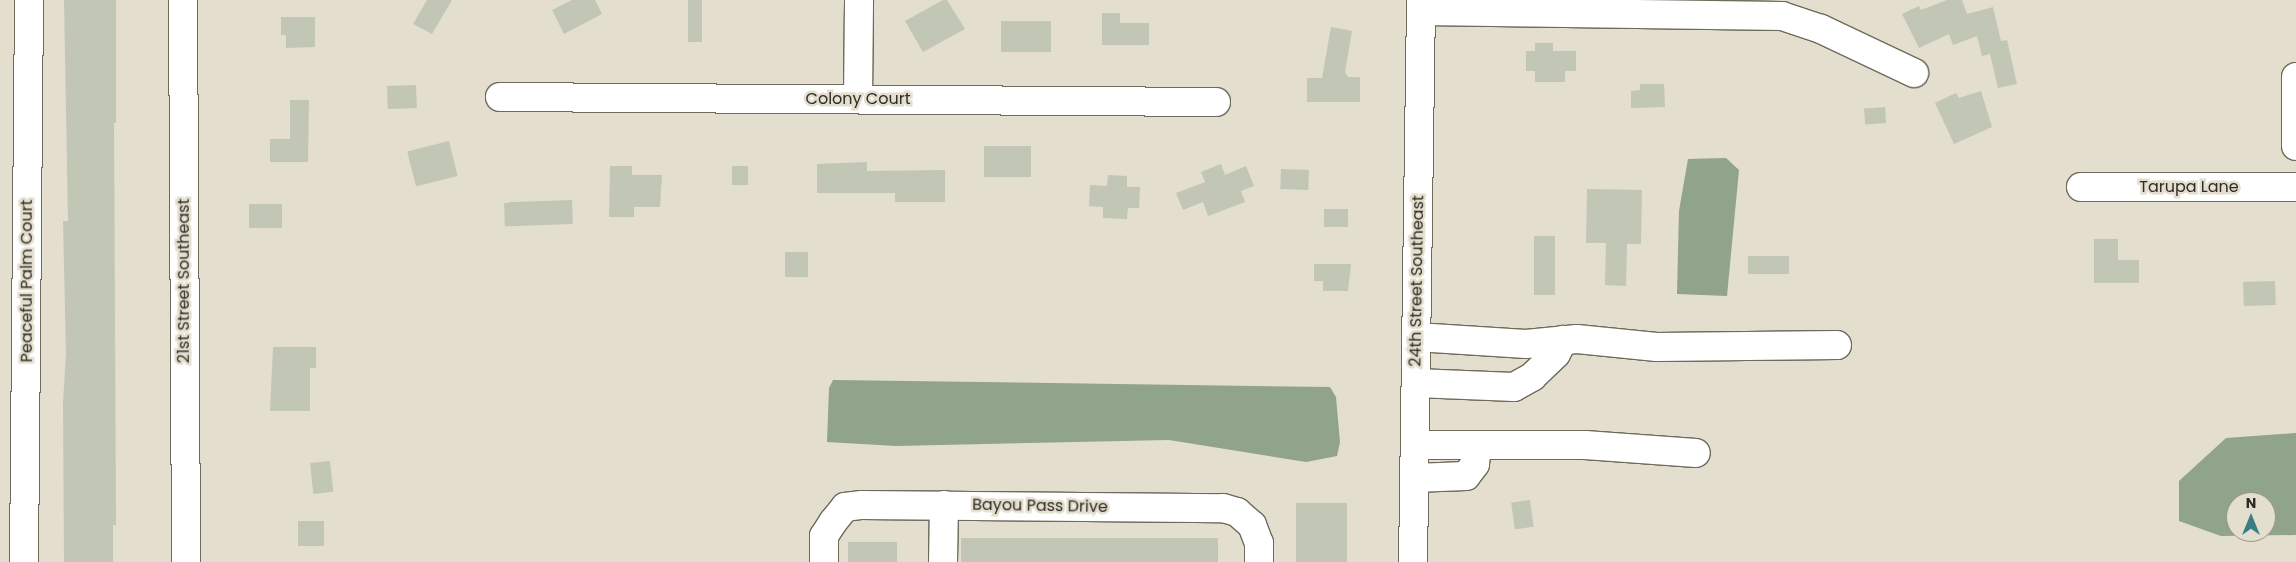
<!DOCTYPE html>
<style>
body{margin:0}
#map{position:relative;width:2296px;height:562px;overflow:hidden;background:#e3decd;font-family:Poppins,sans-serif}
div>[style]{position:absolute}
.water>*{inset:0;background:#90a38b}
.building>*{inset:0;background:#c2c6b5;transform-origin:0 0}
.roads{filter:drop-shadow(1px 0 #6f6a5b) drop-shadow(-1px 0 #6f6a5b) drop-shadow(0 1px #6f6a5b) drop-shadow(0 -1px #6f6a5b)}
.minor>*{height:28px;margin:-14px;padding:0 14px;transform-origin:14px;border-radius:14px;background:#fff}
span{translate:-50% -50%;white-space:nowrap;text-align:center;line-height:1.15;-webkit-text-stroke:5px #e3decd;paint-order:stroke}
.street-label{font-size:16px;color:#2e2c25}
.north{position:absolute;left:2226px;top:492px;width:50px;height:50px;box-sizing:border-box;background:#e3decd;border:1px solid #9b978a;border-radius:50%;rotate:0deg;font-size:14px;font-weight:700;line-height:20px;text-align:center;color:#2e2c25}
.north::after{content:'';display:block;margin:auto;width:18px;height:22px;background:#367d86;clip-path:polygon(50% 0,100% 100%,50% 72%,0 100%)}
</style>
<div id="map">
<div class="water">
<i style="clip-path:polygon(1726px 158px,1739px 170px,1727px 296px,1677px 294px,1679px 211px,1688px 159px)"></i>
<i style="clip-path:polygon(833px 380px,1330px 387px,1336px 397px,1340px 442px,1337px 456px,1306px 462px,1169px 440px,896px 446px,827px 442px,829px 388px)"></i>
<i style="clip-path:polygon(evenodd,2296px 433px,2296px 535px,2221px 536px,2179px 521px,2179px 481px,2226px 438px,2296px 433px,2236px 502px,2266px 502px,2266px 532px,2236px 532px,2236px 502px)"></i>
</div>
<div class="building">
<i style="clip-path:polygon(64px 0,116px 0,116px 123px,114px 123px,116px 525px,113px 525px,113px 562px,64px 562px,63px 402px,66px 354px,63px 221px,68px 221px)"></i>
<i style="clip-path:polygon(427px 0,452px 0,432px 34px,413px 24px)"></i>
<i style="clip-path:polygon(572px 0,595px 0,602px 14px,564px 34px,552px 10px)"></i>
<i style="left:688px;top:0;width:14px;height:42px"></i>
<i style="clip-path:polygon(943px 0,947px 0,965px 29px,923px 52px,905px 21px)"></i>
<i style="clip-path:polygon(1947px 0,1962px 0,1967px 14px,1993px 7px,2001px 41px,2007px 40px,2017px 84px,1998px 88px,1990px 54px,1982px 56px,1977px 36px,1953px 45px,1949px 34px,1919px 48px,1902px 14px,1919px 6px,1921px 10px)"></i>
<i style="clip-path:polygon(1102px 13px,1120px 13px,1120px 23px,1149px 23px,1149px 45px,1102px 45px)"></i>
<i style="clip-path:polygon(281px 17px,315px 17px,315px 47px,286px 48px,286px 35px,281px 35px)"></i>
<i style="left:1001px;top:21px;width:50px;height:31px"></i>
<i style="clip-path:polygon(1331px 27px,1352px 31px,1345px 72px,1348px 77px,1360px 77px,1360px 102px,1307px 102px,1307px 78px,1322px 78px)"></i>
<i style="clip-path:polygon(1535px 43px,1553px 43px,1553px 51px,1576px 51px,1576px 71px,1565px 71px,1565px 82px,1535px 82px,1535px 71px,1526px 71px,1526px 51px,1535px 51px)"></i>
<i style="clip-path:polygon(1640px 84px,1664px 84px,1665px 107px,1631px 108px,1631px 91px,1640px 90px)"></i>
<i style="left:416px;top:85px;width:23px;height:29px;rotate:88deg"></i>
<i style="clip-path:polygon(1981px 91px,1992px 127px,1954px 144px,1935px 103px,1956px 93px,1959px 98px)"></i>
<i style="clip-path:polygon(290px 100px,309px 100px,308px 162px,270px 162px,270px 139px,290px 139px)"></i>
<i style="left:1885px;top:107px;width:16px;height:21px;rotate:86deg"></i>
<i style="left:449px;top:141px;width:36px;height:43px;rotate:76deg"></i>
<i style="left:984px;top:146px;width:47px;height:31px"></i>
<i style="clip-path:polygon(867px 162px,867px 171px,945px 170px,945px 202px,895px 202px,895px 193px,817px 193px,817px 164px)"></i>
<i style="clip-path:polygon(1221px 164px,1225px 175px,1246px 166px,1254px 186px,1241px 191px,1245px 202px,1208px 216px,1203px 202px,1183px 210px,1176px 193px,1205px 182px,1201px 172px)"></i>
<i style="clip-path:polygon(610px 166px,632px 166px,632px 175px,662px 175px,660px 207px,634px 207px,634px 217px,609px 217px)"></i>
<i style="left:748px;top:166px;width:19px;height:16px;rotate:90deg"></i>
<i style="left:1281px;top:169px;width:28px;height:20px;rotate:2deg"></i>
<i style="clip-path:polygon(1108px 175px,1127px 176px,1127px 187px,1140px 187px,1139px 208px,1128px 208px,1127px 219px,1103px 218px,1103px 207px,1089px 206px,1090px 185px,1107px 186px)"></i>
<i style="clip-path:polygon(1587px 189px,1642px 190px,1641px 244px,1627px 244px,1626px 286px,1605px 285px,1606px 243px,1586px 243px)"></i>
<i style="left:572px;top:200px;width:24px;height:68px;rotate:88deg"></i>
<i style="left:249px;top:204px;width:33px;height:24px"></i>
<i style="left:1324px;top:209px;width:24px;height:18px"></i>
<i style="left:1534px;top:236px;width:21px;height:59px"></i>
<i style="clip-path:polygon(2094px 239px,2118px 239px,2118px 260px,2139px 260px,2139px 283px,2094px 283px)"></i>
<i style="left:785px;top:252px;width:23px;height:25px"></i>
<i style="left:1748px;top:256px;width:41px;height:18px"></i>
<i style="clip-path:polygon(1314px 264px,1351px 264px,1348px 291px,1323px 291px,1323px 281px,1314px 281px)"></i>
<i style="left:2275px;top:281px;width:24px;height:32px;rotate:88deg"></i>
<i style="clip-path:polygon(273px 347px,316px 347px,316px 368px,310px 368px,310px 411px,270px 411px)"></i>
<i style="left:330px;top:461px;width:31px;height:20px;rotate:84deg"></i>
<i style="left:1530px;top:500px;width:27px;height:19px;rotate:82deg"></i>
<i style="left:1296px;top:503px;width:51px;height:59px"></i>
<i style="left:324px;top:521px;width:25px;height:26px;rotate:90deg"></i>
<i style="left:961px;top:538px;width:257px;height:24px"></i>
<i style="left:848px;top:542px;width:49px;height:20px"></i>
</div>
<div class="roads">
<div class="minor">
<i style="left:183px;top:0;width:562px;rotate:89.69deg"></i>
<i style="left:1421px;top:11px;width:361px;rotate:0.8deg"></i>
<i style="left:1782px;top:16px;width:41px;rotate:18.4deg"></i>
<i style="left:1821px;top:29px;width:103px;rotate:25.3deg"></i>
<i style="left:2296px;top:77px;width:69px;rotate:90deg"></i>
<i style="left:500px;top:97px;width:716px;rotate:0.4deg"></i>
<i style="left:858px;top:99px;width:99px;rotate:-89.4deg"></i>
<i style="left:2081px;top:187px;width:215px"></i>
<i style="left:1416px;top:337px;width:110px;rotate:3.6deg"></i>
<i style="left:1526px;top:344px;width:51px;rotate:-5.6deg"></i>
<i style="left:1577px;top:339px;width:80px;rotate:5.7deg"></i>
<i style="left:1657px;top:347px;width:180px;rotate:-0.6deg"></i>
<i style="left:1416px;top:383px;width:98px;rotate:2.3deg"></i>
<i style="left:1514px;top:387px;width:21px;rotate:-29deg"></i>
<i style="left:1532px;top:377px;width:33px;rotate:-44deg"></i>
<i style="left:1556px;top:354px;width:16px;rotate:-63deg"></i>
<i style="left:1415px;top:445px;width:170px"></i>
<i style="left:1585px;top:445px;width:111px;rotate:4.1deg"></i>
<i style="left:1414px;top:478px;width:52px;rotate:-2.2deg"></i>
<i style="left:1466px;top:476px;width:15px;rotate:-53deg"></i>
<i style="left:1475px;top:464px;width:19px;rotate:-84deg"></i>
<i style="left:24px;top:562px;width:562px;rotate:-89.49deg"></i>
<i style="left:824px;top:562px;width:26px;rotate:-90deg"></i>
<i style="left:824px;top:536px;width:17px;rotate:-57deg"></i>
<i style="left:833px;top:522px;width:19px;rotate:-51deg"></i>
<i style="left:845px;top:507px;width:17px;rotate:-7deg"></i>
<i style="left:862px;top:505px;width:361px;rotate:0.5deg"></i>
<i style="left:1223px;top:508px;width:15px;rotate:16deg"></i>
<i style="left:1237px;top:512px;width:20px;rotate:41deg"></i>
<i style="left:1252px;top:525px;width:19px;rotate:69deg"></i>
<i style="left:1259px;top:543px;width:19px;rotate:90deg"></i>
<i style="left:943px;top:562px;width:57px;rotate:-89deg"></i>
<i style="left:1413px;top:562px;width:562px;rotate:-89.18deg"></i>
</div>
</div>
<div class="street-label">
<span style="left:858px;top:99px">Colony Court</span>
<span style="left:2189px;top:187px">Tarupa Lane</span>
<span style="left:27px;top:281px;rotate:-90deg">Peaceful Palm Court</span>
<span style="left:184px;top:281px;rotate:-90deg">21st Street Southeast</span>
<span style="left:1417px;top:281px;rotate:-89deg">24th Street Southeast</span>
<span style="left:1040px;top:506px;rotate:1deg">Bayou Pass Drive</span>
</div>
<div class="north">N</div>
</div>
